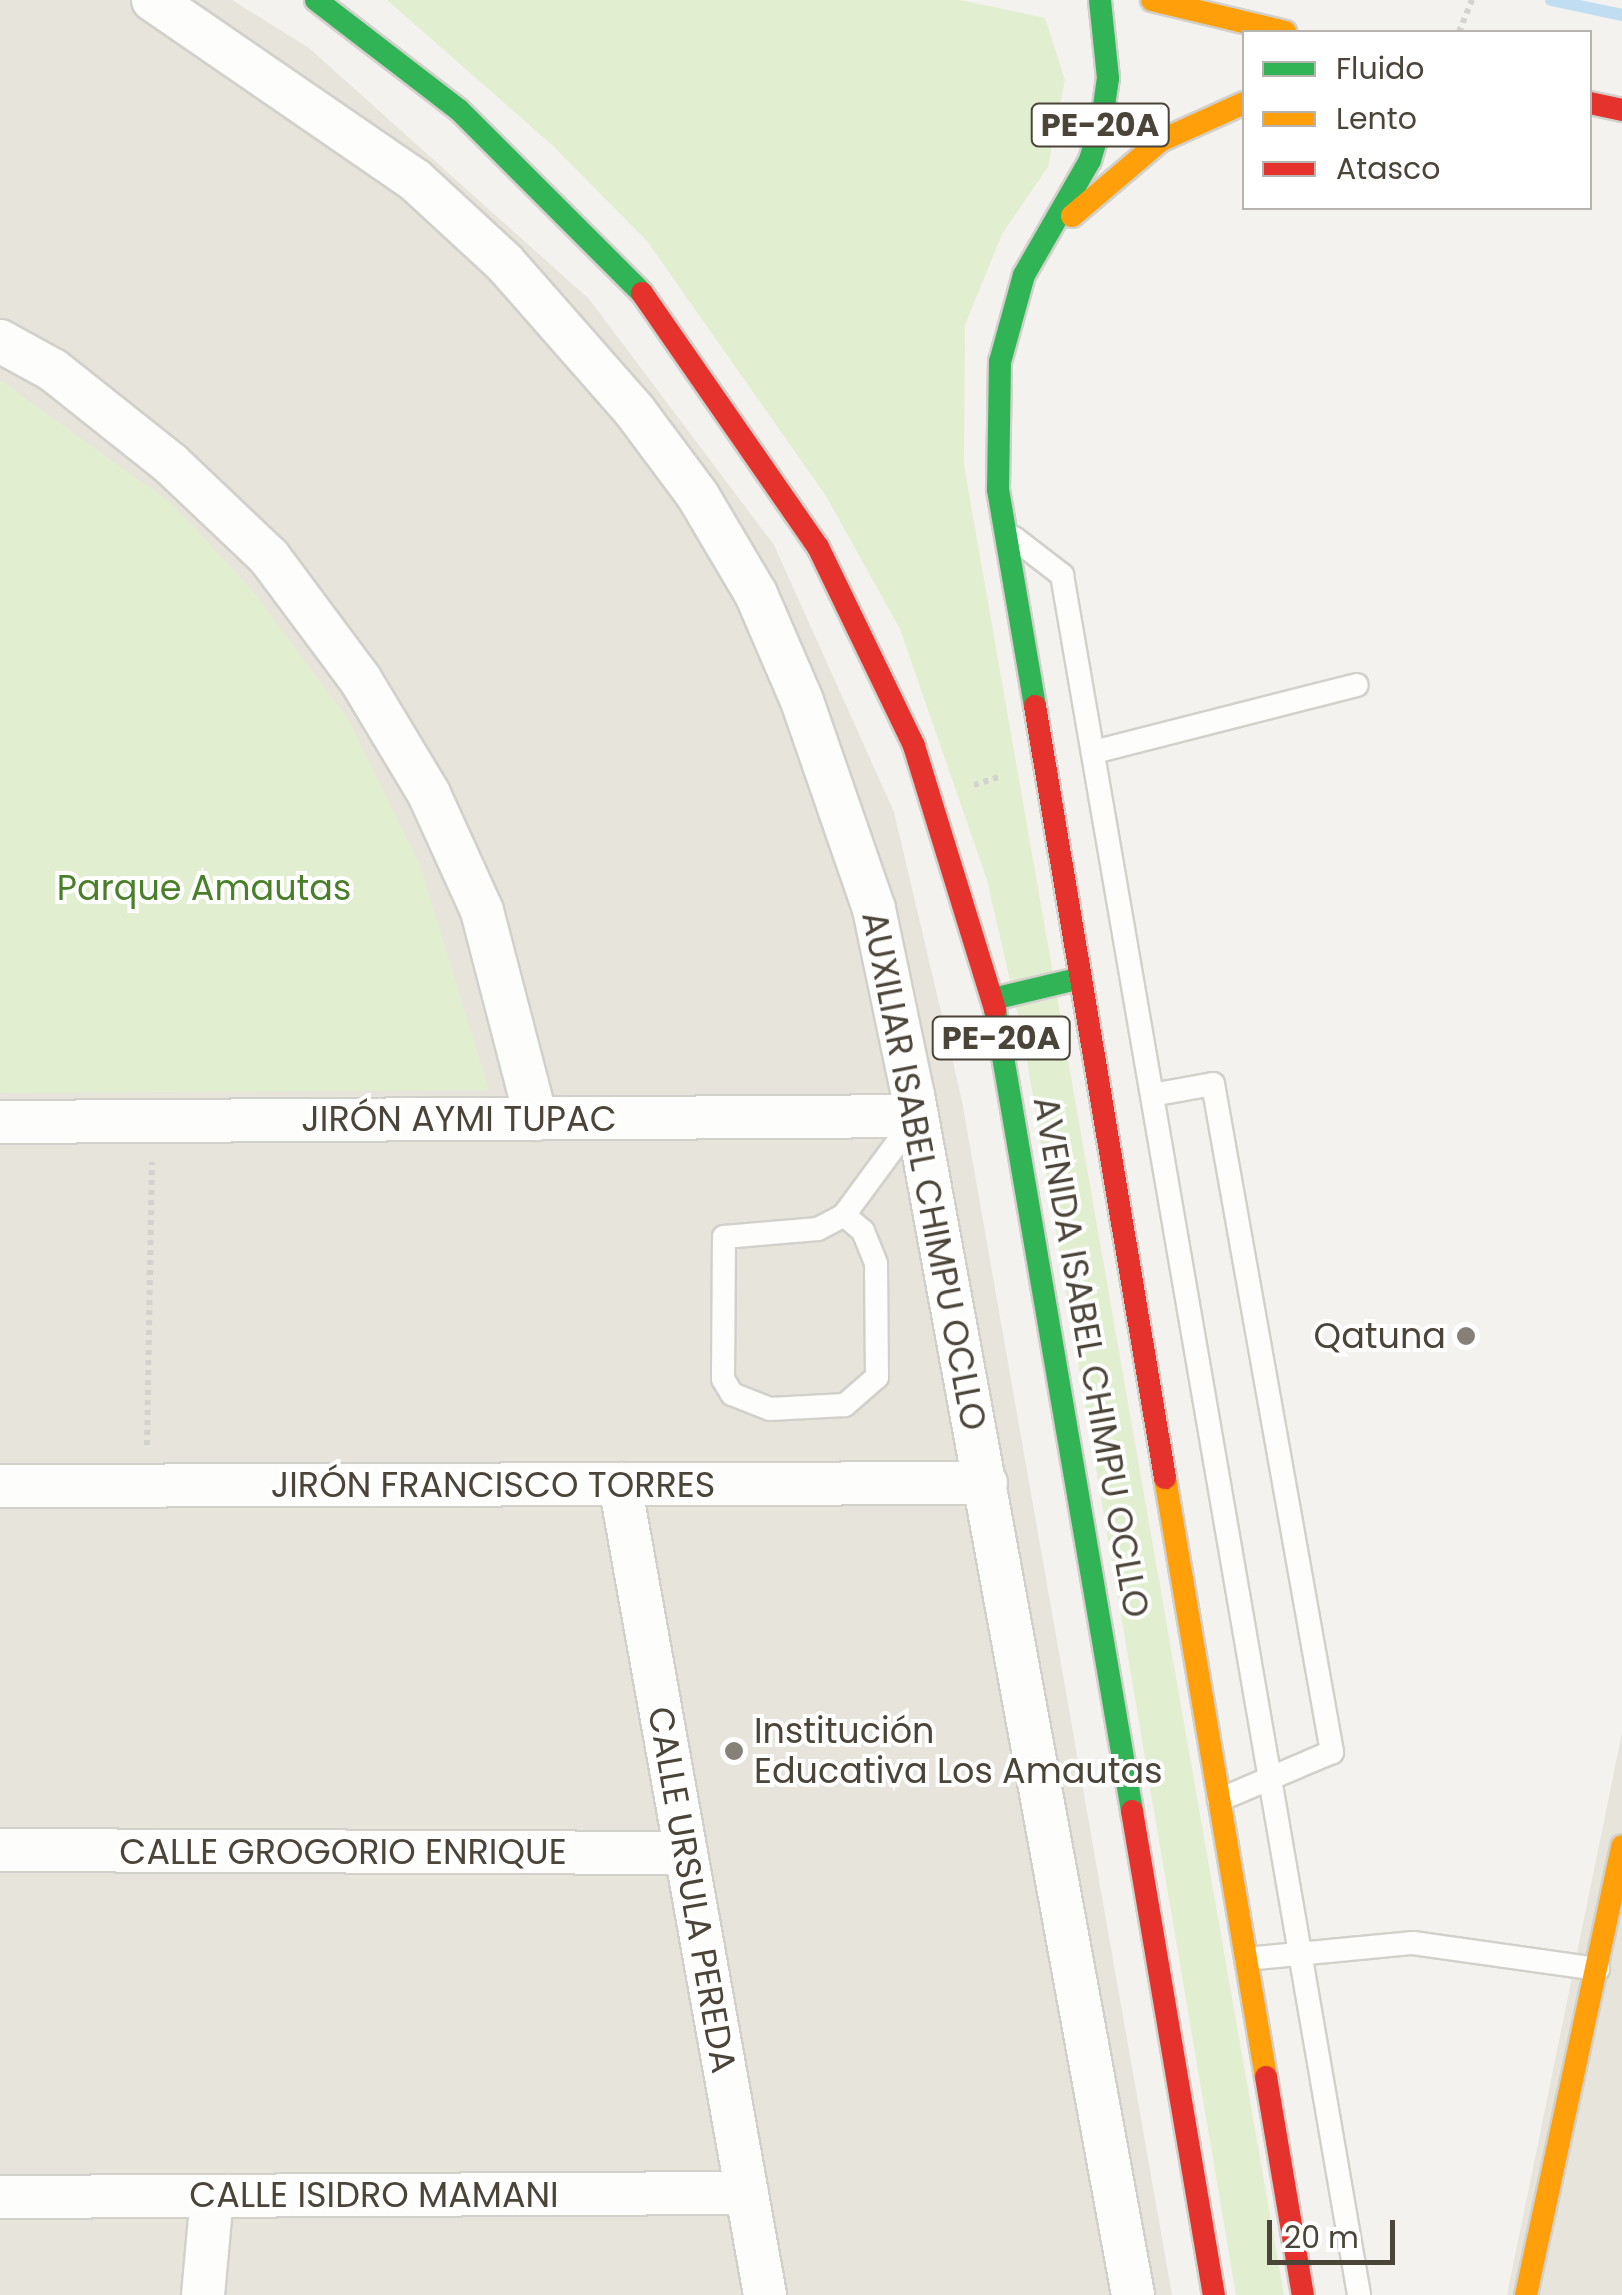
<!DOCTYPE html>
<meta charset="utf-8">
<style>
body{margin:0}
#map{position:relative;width:1622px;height:2295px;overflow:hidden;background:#f4f2ee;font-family:Poppins,sans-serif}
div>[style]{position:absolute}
.residential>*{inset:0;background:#e7e4dc}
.green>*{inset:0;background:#e1eecf}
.stream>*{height:12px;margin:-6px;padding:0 6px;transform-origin:6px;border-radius:6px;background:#c0ddf1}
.path>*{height:6px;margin-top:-3px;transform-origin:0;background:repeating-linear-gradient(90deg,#d3d2cc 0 5px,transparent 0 10px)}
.roads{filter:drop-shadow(2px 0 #d2d0cb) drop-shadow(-2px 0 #d2d0cb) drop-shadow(0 2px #d2d0cb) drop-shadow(0 -2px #d2d0cb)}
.lane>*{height:22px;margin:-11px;padding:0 11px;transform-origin:11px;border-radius:11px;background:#fdfdfc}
.street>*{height:42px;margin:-21px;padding:0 21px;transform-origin:21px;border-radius:21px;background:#fdfdfc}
.fast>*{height:22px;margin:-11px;padding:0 11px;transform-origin:11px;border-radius:11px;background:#30b455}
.slow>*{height:22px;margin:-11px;padding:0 11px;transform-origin:11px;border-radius:11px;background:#ff9f0a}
.jam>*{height:22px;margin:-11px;padding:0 11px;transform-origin:11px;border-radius:11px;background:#e5322d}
.dots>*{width:28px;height:28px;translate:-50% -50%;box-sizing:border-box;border:5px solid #fff;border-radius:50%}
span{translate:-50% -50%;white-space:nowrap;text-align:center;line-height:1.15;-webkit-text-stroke:8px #fff;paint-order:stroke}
.shield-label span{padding:2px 8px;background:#fff;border:2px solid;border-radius:8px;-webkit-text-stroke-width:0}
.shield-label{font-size:32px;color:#4b4439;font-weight:700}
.park-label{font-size:35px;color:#4a7f2a}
.street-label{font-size:35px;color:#4b4439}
.poi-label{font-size:35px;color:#4b4439}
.right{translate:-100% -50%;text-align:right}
.left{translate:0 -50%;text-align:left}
.legend{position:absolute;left:1242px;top:30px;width:350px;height:180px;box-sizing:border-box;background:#fff;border:2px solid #b7b4b0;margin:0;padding:12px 18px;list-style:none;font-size:30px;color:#4b4439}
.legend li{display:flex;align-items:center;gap:20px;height:50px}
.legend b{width:50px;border:2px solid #b7b4b0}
.scale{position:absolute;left:1267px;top:2220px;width:128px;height:45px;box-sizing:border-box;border:5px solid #4b4439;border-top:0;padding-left:12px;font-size:30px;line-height:35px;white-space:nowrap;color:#4b4439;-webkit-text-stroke:8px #fff;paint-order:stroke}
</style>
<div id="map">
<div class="residential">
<i style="clip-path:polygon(0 0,232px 0,309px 48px,589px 299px,774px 545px,894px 812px,962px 1101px,1172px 2295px,0 2295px)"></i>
<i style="clip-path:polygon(1622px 1733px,1622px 2295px,1507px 2295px)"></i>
</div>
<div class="green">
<i style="clip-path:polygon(387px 0,960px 0,1045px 18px,1065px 80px,1048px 167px,1002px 234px,965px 325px,964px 465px,1284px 2295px,1236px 2295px,1023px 1037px,987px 880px,900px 629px,826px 496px,647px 241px,552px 145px)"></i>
<i style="clip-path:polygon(0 380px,172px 504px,252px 590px,348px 719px,420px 865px,489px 1090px,0 1093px)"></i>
</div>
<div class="stream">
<i style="left:1551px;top:0;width:73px;rotate:11.9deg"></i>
</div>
<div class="path">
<i style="left:1459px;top:32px;width:35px;rotate:-68deg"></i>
<i style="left:974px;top:785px;width:28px;rotate:-18deg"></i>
<i style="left:147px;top:1445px;width:283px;rotate:-89deg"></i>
</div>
<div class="roads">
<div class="lane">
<i style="left:1014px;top:538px;width:61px;rotate:37.6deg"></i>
<i style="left:1062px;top:575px;width:1745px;rotate:80.2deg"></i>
<i style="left:1094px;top:752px;width:271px;rotate:-14.3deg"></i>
<i style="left:1152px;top:1095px;width:62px;rotate:-10.2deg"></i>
<i style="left:1213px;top:1084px;width:679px;rotate:79.9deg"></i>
<i style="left:1332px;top:1752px;width:123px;rotate:157deg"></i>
<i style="left:844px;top:1215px;width:25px;rotate:40deg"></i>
<i style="left:863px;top:1231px;width:35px;rotate:68deg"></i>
<i style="left:876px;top:1264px;width:113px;rotate:89.5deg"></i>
<i style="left:877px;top:1377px;width:43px;rotate:138.8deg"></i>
<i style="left:845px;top:1405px;width:75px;rotate:176.9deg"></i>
<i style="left:770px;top:1409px;width:41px;rotate:-158.5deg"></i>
<i style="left:732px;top:1394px;width:17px;rotate:-121deg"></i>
<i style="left:723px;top:1379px;width:142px;rotate:-89.6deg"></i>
<i style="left:724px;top:1237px;width:94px;rotate:-4.9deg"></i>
<i style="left:818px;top:1229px;width:30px;rotate:-28deg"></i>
<i style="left:844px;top:1215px;width:123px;rotate:-53.6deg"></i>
<i style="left:1246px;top:1959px;width:168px;rotate:-5.5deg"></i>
<i style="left:1413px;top:1943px;width:187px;rotate:8deg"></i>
</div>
<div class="street">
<i style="left:153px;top:0;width:318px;rotate:34.5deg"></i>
<i style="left:415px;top:180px;width:121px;rotate:42.7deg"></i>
<i style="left:504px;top:262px;width:197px;rotate:48.7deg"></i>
<i style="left:634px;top:410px;width:107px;rotate:53.3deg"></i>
<i style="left:698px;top:496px;width:114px;rotate:59.4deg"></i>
<i style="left:756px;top:594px;width:116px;rotate:66.7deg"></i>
<i style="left:802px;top:701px;width:220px;rotate:70.9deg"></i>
<i style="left:874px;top:909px;width:190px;rotate:78.2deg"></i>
<i style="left:913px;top:1095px;width:1220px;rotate:79.61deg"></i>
<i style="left:0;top:341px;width:60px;rotate:28.7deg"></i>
<i style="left:53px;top:370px;width:151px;rotate:38.5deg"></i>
<i style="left:171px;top:464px;width:135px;rotate:43.5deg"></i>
<i style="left:269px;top:557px;width:152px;rotate:53.3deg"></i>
<i style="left:360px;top:679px;width:134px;rotate:59deg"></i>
<i style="left:429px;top:794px;width:128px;rotate:65.6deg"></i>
<i style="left:482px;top:911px;width:215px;rotate:75.4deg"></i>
<i style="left:0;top:1122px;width:917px;rotate:-0.37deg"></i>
<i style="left:620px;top:1484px;width:824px;rotate:79.86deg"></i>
<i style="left:0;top:1486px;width:986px;rotate:-0.17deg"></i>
<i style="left:0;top:1850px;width:686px;rotate:0.25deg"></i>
<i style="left:0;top:2197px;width:747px;rotate:-0.31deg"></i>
<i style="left:203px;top:2295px;width:99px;rotate:-84.8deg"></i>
</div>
<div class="fast">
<i style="left:316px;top:0;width:180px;rotate:37.6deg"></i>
<i style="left:459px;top:110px;width:259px;rotate:45deg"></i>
<i style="left:1035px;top:706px;width:220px;rotate:-99.7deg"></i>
<i style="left:998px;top:489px;width:127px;rotate:-89.1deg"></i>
<i style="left:1000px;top:362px;width:90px;rotate:-74.6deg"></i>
<i style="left:1024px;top:275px;width:133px;rotate:-60.1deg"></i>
<i style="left:1090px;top:160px;width:42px;rotate:-73.3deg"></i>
<i style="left:1102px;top:120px;width:42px;rotate:-81.9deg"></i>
<i style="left:1108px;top:78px;width:78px;rotate:-95.9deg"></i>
<i style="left:993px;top:999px;width:90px;rotate:-13.4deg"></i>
<i style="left:995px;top:1010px;width:813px;rotate:80.29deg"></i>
</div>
<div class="slow">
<i style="left:1152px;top:0;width:137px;rotate:13.5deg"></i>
<i style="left:1072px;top:216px;width:116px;rotate:-40.4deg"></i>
<i style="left:1160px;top:141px;width:92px;rotate:-24.3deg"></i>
<i style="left:1165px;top:1478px;width:607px;rotate:80.43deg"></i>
<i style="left:1526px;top:2295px;width:459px;rotate:-77.9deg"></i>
</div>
<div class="jam">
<i style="left:1590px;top:103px;width:33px;rotate:12deg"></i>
<i style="left:642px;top:293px;width:309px;rotate:55.3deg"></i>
<i style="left:818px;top:547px;width:221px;rotate:64.2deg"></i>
<i style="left:914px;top:746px;width:276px;rotate:72.9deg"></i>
<i style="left:1035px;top:706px;width:783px;rotate:80.44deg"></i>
<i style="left:1132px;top:1811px;width:491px;rotate:80.4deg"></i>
<i style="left:1266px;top:2077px;width:221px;rotate:80.4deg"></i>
</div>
</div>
<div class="dots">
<i style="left:1466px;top:1336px;background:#868178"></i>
<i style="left:734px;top:1751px;background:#868178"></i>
</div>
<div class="shield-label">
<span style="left:1100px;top:125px">PE-20A</span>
<span style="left:1001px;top:1038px">PE-20A</span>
</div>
<div class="park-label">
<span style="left:204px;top:888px">Parque Amautas</span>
</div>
<div class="street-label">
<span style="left:459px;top:1119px">JIRÓN AYMI TUPAC</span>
<span style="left:924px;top:1171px;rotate:79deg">AUXILIAR ISABEL CHIMPU OCLLO</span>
<span style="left:1091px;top:1357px;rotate:80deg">AVENIDA ISABEL CHIMPU OCLLO</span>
<span style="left:493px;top:1485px">JIRÓN FRANCISCO TORRES</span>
<span style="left:343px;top:1852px">CALLE GROGORIO ENRIQUE</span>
<span style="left:692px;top:1890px;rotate:80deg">CALLE URSULA PEREDA</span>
<span style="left:374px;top:2195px">CALLE ISIDRO MAMANI</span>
</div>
<div class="poi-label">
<span class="right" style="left:1446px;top:1336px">Qatuna</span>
<span class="left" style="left:754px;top:1751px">Institución<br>Educativa Los Amautas</span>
</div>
<ul class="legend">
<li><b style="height:12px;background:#30b455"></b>Fluido</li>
<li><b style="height:12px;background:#ff9f0a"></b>Lento</li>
<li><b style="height:12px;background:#e5322d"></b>Atasco</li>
</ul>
<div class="scale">20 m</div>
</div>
